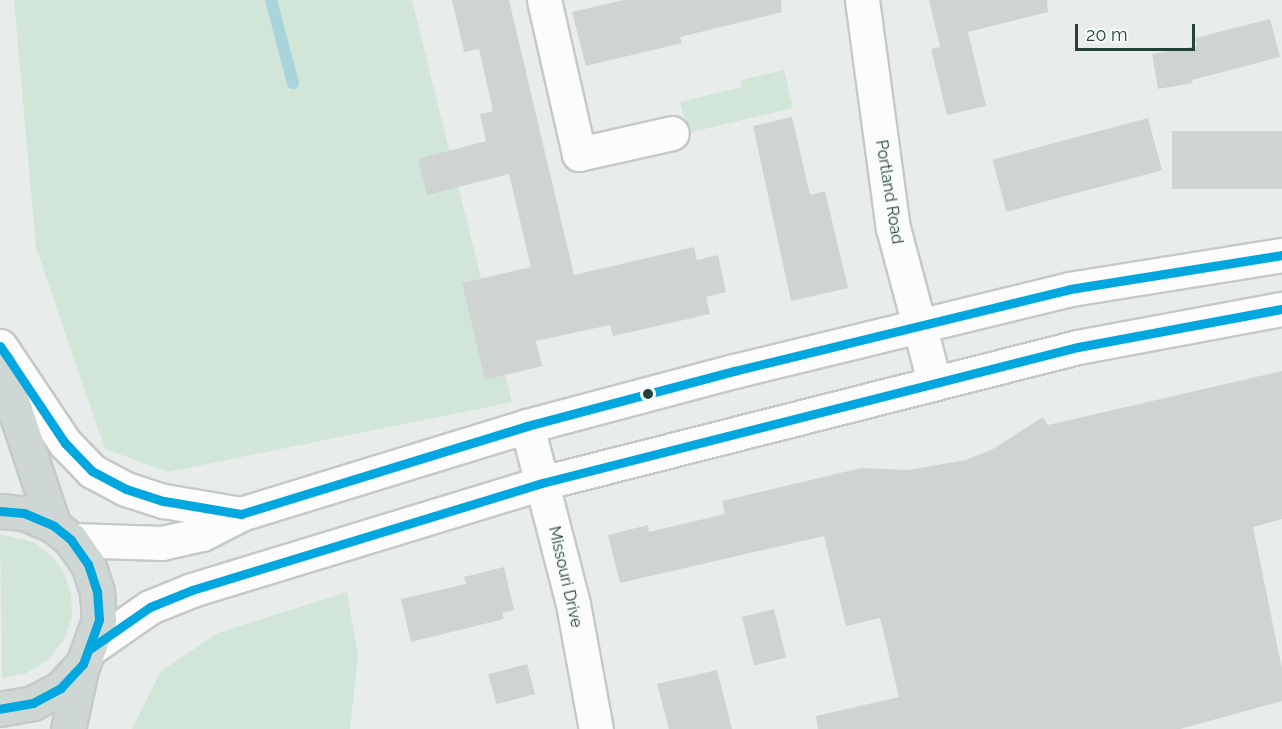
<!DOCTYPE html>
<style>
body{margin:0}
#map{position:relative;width:1282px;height:729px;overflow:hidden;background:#e8edeb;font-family:Raleway,sans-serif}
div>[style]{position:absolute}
.green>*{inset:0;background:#d1e6d8}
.stream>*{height:12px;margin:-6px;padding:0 6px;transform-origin:6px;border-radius:6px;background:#a9d4db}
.building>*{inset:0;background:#cfd4d2;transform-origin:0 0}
.roads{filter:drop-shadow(2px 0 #c5cac8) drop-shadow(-2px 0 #c5cac8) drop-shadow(0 2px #c5cac8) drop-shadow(0 -2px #c5cac8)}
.minor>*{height:33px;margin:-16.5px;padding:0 16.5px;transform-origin:16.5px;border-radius:16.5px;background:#fcfcfc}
.major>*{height:33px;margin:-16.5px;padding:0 16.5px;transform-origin:16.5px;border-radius:16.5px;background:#cfd7d5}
.bus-1>*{height:9px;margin:-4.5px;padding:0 4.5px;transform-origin:4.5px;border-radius:4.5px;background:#02a7e0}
.dots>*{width:16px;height:16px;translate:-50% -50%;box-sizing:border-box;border:3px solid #f7fbf9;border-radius:50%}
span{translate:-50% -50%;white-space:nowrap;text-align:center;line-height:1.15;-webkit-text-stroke:4.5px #f7fbf9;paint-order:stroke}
.street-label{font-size:16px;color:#24423a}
.scale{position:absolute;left:1075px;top:24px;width:120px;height:27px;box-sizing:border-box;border:3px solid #24423a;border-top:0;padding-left:8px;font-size:18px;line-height:21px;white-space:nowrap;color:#24423a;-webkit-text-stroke:4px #f7fbf9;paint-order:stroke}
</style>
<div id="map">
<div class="green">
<i style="clip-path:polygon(14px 0,412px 0,512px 402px,168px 472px,105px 449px,36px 248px)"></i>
<i style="clip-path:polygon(784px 70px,793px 108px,688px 133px,680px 102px,742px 87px,741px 80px)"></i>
<i style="clip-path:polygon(0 534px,33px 542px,51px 555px,64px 573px,71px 594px,72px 616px,64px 640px,48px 660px,27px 673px,2px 678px)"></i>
<i style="clip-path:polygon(347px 592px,358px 656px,350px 729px,132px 729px,161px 671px,218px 633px)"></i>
</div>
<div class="stream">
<i style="left:271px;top:0;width:86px;rotate:75.2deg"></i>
</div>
<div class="building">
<i style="clip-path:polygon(452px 0,509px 0,574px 275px,694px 247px,697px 260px,718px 255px,726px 292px,706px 297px,710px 314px,613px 336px,610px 325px,536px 341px,542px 366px,485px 380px,462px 283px,531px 267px,509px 174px,427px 195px,418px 159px,486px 141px,480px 114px,493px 111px,479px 49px,464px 52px)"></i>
<i style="clip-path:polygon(623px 0,781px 0,782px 12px,680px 37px,682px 43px,586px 66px,572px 12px)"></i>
<i style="clip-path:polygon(929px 0,1047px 0,1048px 12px,968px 32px,986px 106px,947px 115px,931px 49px,940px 47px)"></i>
<i style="clip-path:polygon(1270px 19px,1280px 57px,1192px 80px,1193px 83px,1158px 89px,1152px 54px,1197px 46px,1195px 38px)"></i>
<i style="clip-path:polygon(792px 117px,810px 195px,825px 191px,848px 288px,791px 301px,753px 126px)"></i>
<i style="left:1148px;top:118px;width:54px;height:161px;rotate:75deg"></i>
<i style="left:1282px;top:131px;width:58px;height:110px;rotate:90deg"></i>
<i style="clip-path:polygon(1282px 371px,1282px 519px,1253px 527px,1282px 669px,1282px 701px,1180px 729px,818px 729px,816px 716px,899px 697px,880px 618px,846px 626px,824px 536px,620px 583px,608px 535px,648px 525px,649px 532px,725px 514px,722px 501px,861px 468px,908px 470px,966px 460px,993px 449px,1043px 417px,1048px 425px)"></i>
<i style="clip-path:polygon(504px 567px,514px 610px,502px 613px,504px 619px,411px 642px,401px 599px,466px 584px,464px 577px)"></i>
<i style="left:774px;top:609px;width:50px;height:33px;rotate:76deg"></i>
<i style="left:527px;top:664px;width:31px;height:40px;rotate:75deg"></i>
<i style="clip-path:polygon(717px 670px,732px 729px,669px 729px,657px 684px)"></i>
</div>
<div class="roads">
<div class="minor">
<i style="left:544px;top:0;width:158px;rotate:77.2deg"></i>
<i style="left:579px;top:154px;width:95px;rotate:-12.7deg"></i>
<i style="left:862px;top:0;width:230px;rotate:82.3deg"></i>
<i style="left:893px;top:228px;width:158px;rotate:75deg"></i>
<i style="left:0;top:346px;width:117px;rotate:56.2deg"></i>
<i style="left:65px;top:443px;width:39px;rotate:46deg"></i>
<i style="left:92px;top:471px;width:38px;rotate:28deg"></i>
<i style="left:126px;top:489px;width:40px;rotate:18deg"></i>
<i style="left:164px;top:501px;width:78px;rotate:9.6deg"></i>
<i style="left:527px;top:426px;width:184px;rotate:75.5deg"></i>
<i style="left:573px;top:604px;width:127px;rotate:79.6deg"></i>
<i style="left:71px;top:540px;width:91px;rotate:1.9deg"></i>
<i style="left:162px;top:543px;width:41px;rotate:-12.7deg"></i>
<i style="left:202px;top:534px;width:44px;rotate:-27.1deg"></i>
<i style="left:241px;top:514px;width:299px;rotate:-17.1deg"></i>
<i style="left:527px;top:426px;width:214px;rotate:-14.9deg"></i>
<i style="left:734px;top:371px;width:346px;rotate:-13.7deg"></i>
<i style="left:1070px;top:289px;width:215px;rotate:-9.1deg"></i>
<i style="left:91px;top:648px;width:72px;rotate:-34.8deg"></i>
<i style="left:150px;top:607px;width:45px;rotate:-22deg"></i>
<i style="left:192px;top:590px;width:366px;rotate:-17deg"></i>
<i style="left:542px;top:483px;width:553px;rotate:-14.24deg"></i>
<i style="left:1078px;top:347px;width:208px;rotate:-10.6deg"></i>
</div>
<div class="major">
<i style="left:0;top:365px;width:170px;rotate:71.5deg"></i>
<i style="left:0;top:511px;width:24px;rotate:5deg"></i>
<i style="left:24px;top:513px;width:33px;rotate:23deg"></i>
<i style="left:54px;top:526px;width:22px;rotate:39deg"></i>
<i style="left:71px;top:540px;width:29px;rotate:55deg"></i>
<i style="left:88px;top:564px;width:28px;rotate:72deg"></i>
<i style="left:97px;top:591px;width:29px;rotate:86deg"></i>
<i style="left:99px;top:620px;width:47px;rotate:110deg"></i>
<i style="left:83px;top:664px;width:33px;rotate:133deg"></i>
<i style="left:61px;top:688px;width:32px;rotate:152deg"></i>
<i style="left:33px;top:703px;width:34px;rotate:170deg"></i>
<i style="left:68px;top:729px;width:66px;rotate:-77.7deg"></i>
</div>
</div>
<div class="bus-1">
<i style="left:0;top:346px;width:117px;rotate:56.2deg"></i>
<i style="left:65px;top:443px;width:39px;rotate:46deg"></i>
<i style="left:92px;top:471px;width:38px;rotate:28deg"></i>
<i style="left:126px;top:489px;width:40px;rotate:18deg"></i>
<i style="left:164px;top:501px;width:78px;rotate:9.6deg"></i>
<i style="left:241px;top:514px;width:299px;rotate:-17.1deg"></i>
<i style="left:527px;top:426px;width:214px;rotate:-14.9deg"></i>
<i style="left:734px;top:371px;width:346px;rotate:-13.7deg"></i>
<i style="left:1070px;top:289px;width:215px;rotate:-9.1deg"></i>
<i style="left:0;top:511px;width:24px;rotate:5deg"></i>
<i style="left:24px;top:513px;width:33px;rotate:23deg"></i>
<i style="left:54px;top:526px;width:22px;rotate:39deg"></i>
<i style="left:71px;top:540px;width:29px;rotate:55deg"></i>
<i style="left:88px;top:564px;width:28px;rotate:72deg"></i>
<i style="left:97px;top:591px;width:29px;rotate:86deg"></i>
<i style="left:99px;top:620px;width:47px;rotate:110deg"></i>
<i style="left:83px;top:664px;width:33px;rotate:133deg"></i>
<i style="left:61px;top:688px;width:32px;rotate:152deg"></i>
<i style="left:33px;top:703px;width:34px;rotate:170deg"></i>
<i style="left:91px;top:648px;width:72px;rotate:-34.8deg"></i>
<i style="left:150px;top:607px;width:45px;rotate:-22deg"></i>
<i style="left:192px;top:590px;width:366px;rotate:-17deg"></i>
<i style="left:542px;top:483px;width:553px;rotate:-14.24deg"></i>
<i style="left:1078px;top:347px;width:208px;rotate:-10.6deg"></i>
</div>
<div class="dots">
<i style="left:648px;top:394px;background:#24423a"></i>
</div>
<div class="street-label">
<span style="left:889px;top:192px;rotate:81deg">Portland Road</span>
<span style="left:565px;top:577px;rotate:77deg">Missouri Drive</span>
</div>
<div class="scale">20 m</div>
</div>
